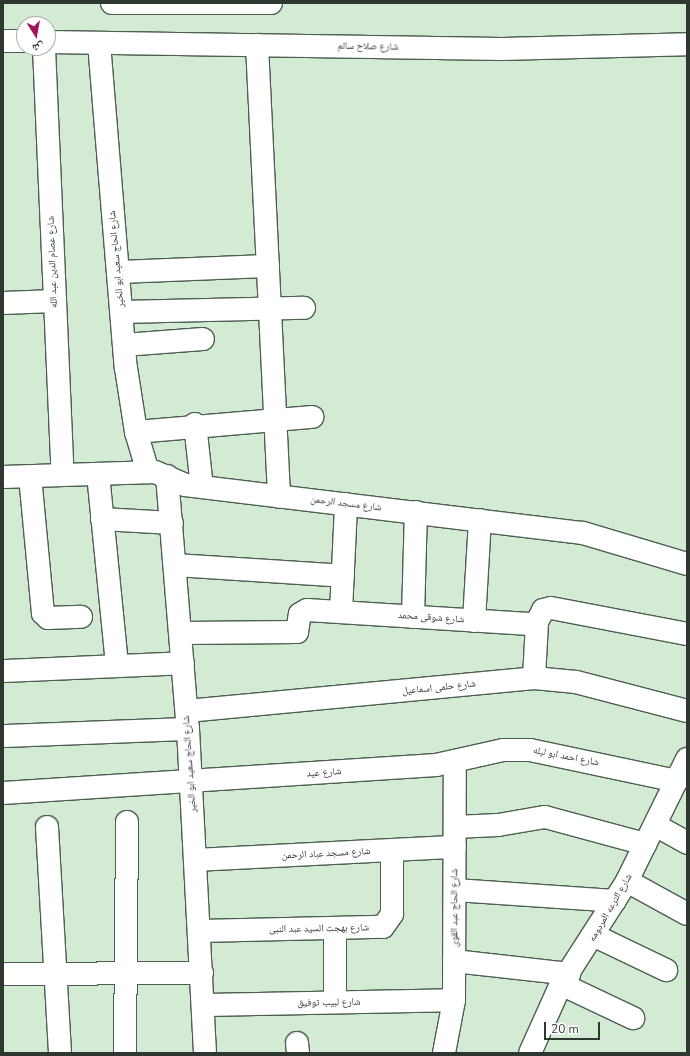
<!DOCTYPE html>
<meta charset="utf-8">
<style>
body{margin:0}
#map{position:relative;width:690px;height:1056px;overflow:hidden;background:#d3ead5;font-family:"Nunito Sans","Noto Naskh Arabic",sans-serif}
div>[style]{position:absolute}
.roads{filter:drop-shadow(1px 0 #4b5f4e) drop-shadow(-1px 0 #4b5f4e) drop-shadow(0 1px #4b5f4e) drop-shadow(0 -1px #4b5f4e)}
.minor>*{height:22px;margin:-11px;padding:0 11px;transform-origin:11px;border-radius:11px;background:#fff}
span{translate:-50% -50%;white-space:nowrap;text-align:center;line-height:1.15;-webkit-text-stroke:3.5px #fff;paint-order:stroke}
.street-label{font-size:10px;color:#2f3830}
.frame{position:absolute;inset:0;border:4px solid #2f3830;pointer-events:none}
.north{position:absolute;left:16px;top:16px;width:40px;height:40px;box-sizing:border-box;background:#fff;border:1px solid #acafac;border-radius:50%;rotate:169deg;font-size:11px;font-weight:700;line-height:16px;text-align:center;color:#2f3830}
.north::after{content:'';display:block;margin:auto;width:14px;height:18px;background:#9f1562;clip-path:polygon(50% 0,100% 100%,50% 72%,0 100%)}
.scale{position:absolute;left:544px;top:1022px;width:56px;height:18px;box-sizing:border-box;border:2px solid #2f3830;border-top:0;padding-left:5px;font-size:12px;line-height:14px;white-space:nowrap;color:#2f3830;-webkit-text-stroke:3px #fff;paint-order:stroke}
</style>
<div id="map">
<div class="roads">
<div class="minor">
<i style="left:112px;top:3px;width:159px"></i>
<i style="left:3px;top:41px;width:21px"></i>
<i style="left:48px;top:42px;width:453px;rotate:0.9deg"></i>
<i style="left:501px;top:49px;width:186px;rotate:-1.5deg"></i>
<i style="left:99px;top:43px;width:326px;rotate:85.3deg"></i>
<i style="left:126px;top:368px;width:65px;rotate:81.1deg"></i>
<i style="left:136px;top:432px;width:42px;rotate:73.3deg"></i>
<i style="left:257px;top:45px;width:452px;rotate:87.2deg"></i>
<i style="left:44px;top:48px;width:427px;rotate:87.5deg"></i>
<i style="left:118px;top:272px;width:150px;rotate:-2.3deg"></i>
<i style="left:3px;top:303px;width:52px;rotate:-2.2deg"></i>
<i style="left:122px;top:312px;width:182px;rotate:-1.3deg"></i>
<i style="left:124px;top:345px;width:79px;rotate:-4.3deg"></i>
<i style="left:195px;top:424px;width:63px;rotate:83.7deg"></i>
<i style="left:136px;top:432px;width:177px;rotate:-4.9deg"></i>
<i style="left:98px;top:474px;width:193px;rotate:84.3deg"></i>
<i style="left:30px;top:476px;width:138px;rotate:84.6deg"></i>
<i style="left:43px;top:613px;width:7px;rotate:45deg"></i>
<i style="left:48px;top:618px;width:33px;rotate:-2deg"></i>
<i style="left:167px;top:476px;width:254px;rotate:85.3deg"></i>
<i style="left:188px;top:729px;width:324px;rotate:87deg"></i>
<i style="left:3px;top:477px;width:152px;rotate:-1.9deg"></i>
<i style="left:155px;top:472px;width:33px;rotate:23deg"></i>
<i style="left:185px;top:485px;width:401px;rotate:6.9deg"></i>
<i style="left:583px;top:533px;width:109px;rotate:16.6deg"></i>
<i style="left:102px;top:519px;width:70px;rotate:3.3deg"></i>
<i style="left:175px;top:565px;width:168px;rotate:3.7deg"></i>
<i style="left:341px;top:612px;width:108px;rotate:-87.3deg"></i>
<i style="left:413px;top:617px;width:105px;rotate:-88.4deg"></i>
<i style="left:474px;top:621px;width:101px;rotate:-86.6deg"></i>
<i style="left:181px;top:633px;width:116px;rotate:-0.5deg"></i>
<i style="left:297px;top:632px;width:18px;rotate:-81deg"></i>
<i style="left:300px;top:614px;width:8px;rotate:-30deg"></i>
<i style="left:307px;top:610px;width:223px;rotate:3.6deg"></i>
<i style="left:530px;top:624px;width:7px;rotate:-16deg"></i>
<i style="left:537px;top:622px;width:13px;rotate:-63deg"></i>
<i style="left:543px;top:610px;width:8px;rotate:-14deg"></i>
<i style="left:551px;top:608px;width:138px;rotate:10.8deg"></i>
<i style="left:3px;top:671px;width:180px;rotate:-2.5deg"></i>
<i style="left:534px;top:678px;width:56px;rotate:-86.9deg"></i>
<i style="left:187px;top:711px;width:349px;rotate:-5.4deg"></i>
<i style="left:534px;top:678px;width:42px;rotate:5.4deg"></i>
<i style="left:576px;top:682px;width:115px;rotate:14.6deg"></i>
<i style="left:3px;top:736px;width:185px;rotate:-2.2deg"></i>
<i style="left:3px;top:793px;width:434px;rotate:-3.7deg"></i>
<i style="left:436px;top:765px;width:69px;rotate:-12.6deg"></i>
<i style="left:503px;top:750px;width:27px"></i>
<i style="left:530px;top:750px;width:150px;rotate:11.9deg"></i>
<i style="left:655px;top:825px;width:37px;rotate:29deg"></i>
<i style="left:47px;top:827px;width:226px;rotate:86.7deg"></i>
<i style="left:455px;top:827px;width:43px;rotate:-2.7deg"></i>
<i style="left:498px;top:825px;width:48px;rotate:-9.7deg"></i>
<i style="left:545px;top:817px;width:104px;rotate:15.1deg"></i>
<i style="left:196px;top:860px;width:259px;rotate:-2.9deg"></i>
<i style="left:627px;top:881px;width:68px;rotate:28.8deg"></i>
<i style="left:455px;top:890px;width:160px;rotate:3.9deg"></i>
<i style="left:200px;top:931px;width:183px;rotate:-1.3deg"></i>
<i style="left:383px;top:927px;width:16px;rotate:-55deg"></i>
<i style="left:392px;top:914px;width:63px;rotate:-90deg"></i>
<i style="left:595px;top:936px;width:79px;rotate:25.6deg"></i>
<i style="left:454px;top:961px;width:116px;rotate:6.4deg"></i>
<i style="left:3px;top:974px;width:199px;rotate:-0.3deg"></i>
<i style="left:561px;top:984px;width:80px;rotate:25.3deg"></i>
<i style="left:335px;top:1002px;width:73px;rotate:-90deg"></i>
<i style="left:203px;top:1005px;width:251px;rotate:-1.1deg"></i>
<i style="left:297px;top:1043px;width:10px;rotate:84deg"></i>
<i style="left:125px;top:1053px;width:231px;rotate:-89.5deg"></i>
<i style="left:444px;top:1053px;width:54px;rotate:-79.3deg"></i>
<i style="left:454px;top:1000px;width:239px;rotate:-89.8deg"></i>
<i style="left:530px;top:1053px;width:76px;rotate:-65.8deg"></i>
<i style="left:561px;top:984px;width:122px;rotate:-57.3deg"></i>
<i style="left:627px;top:881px;width:136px;rotate:-63.8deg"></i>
</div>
</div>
<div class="street-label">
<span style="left:368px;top:47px;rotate:1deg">شارع صلاح سالم</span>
<span style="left:117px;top:259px;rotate:-95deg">شارع الحاج سعيد ابو الخير</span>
<span style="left:53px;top:262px;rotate:-92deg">شارع عصام الدين عبد الله</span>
<span style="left:346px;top:504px;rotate:7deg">شارع مسجد الرحمن</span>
<span style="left:431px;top:618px;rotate:4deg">شارع شوقى محمد</span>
<span style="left:439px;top:688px;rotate:-6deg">شارع حلمى اسماعيل</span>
<span style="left:566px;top:757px;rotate:11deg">شارع احمد ابو ليله</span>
<span style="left:190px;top:764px;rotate:-94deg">شارع الحاج سعيد ابو الخير</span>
<span style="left:324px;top:773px;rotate:-4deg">شارع عيد</span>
<span style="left:326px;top:854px;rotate:-3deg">شارع مسجد عباد الرحمن</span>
<span style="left:455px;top:908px;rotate:-90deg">شارع الحاج عبد القوى</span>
<span style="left:611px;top:908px;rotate:-60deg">شارع الترعه المردومه</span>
<span style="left:319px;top:929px;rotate:-1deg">شارع بهجت السيد عبد النبى</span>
<span style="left:329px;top:1003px;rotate:-1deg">شارع لبيب توفيق</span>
</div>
<div class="frame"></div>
<div class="north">ش</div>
<div class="scale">20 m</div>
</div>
